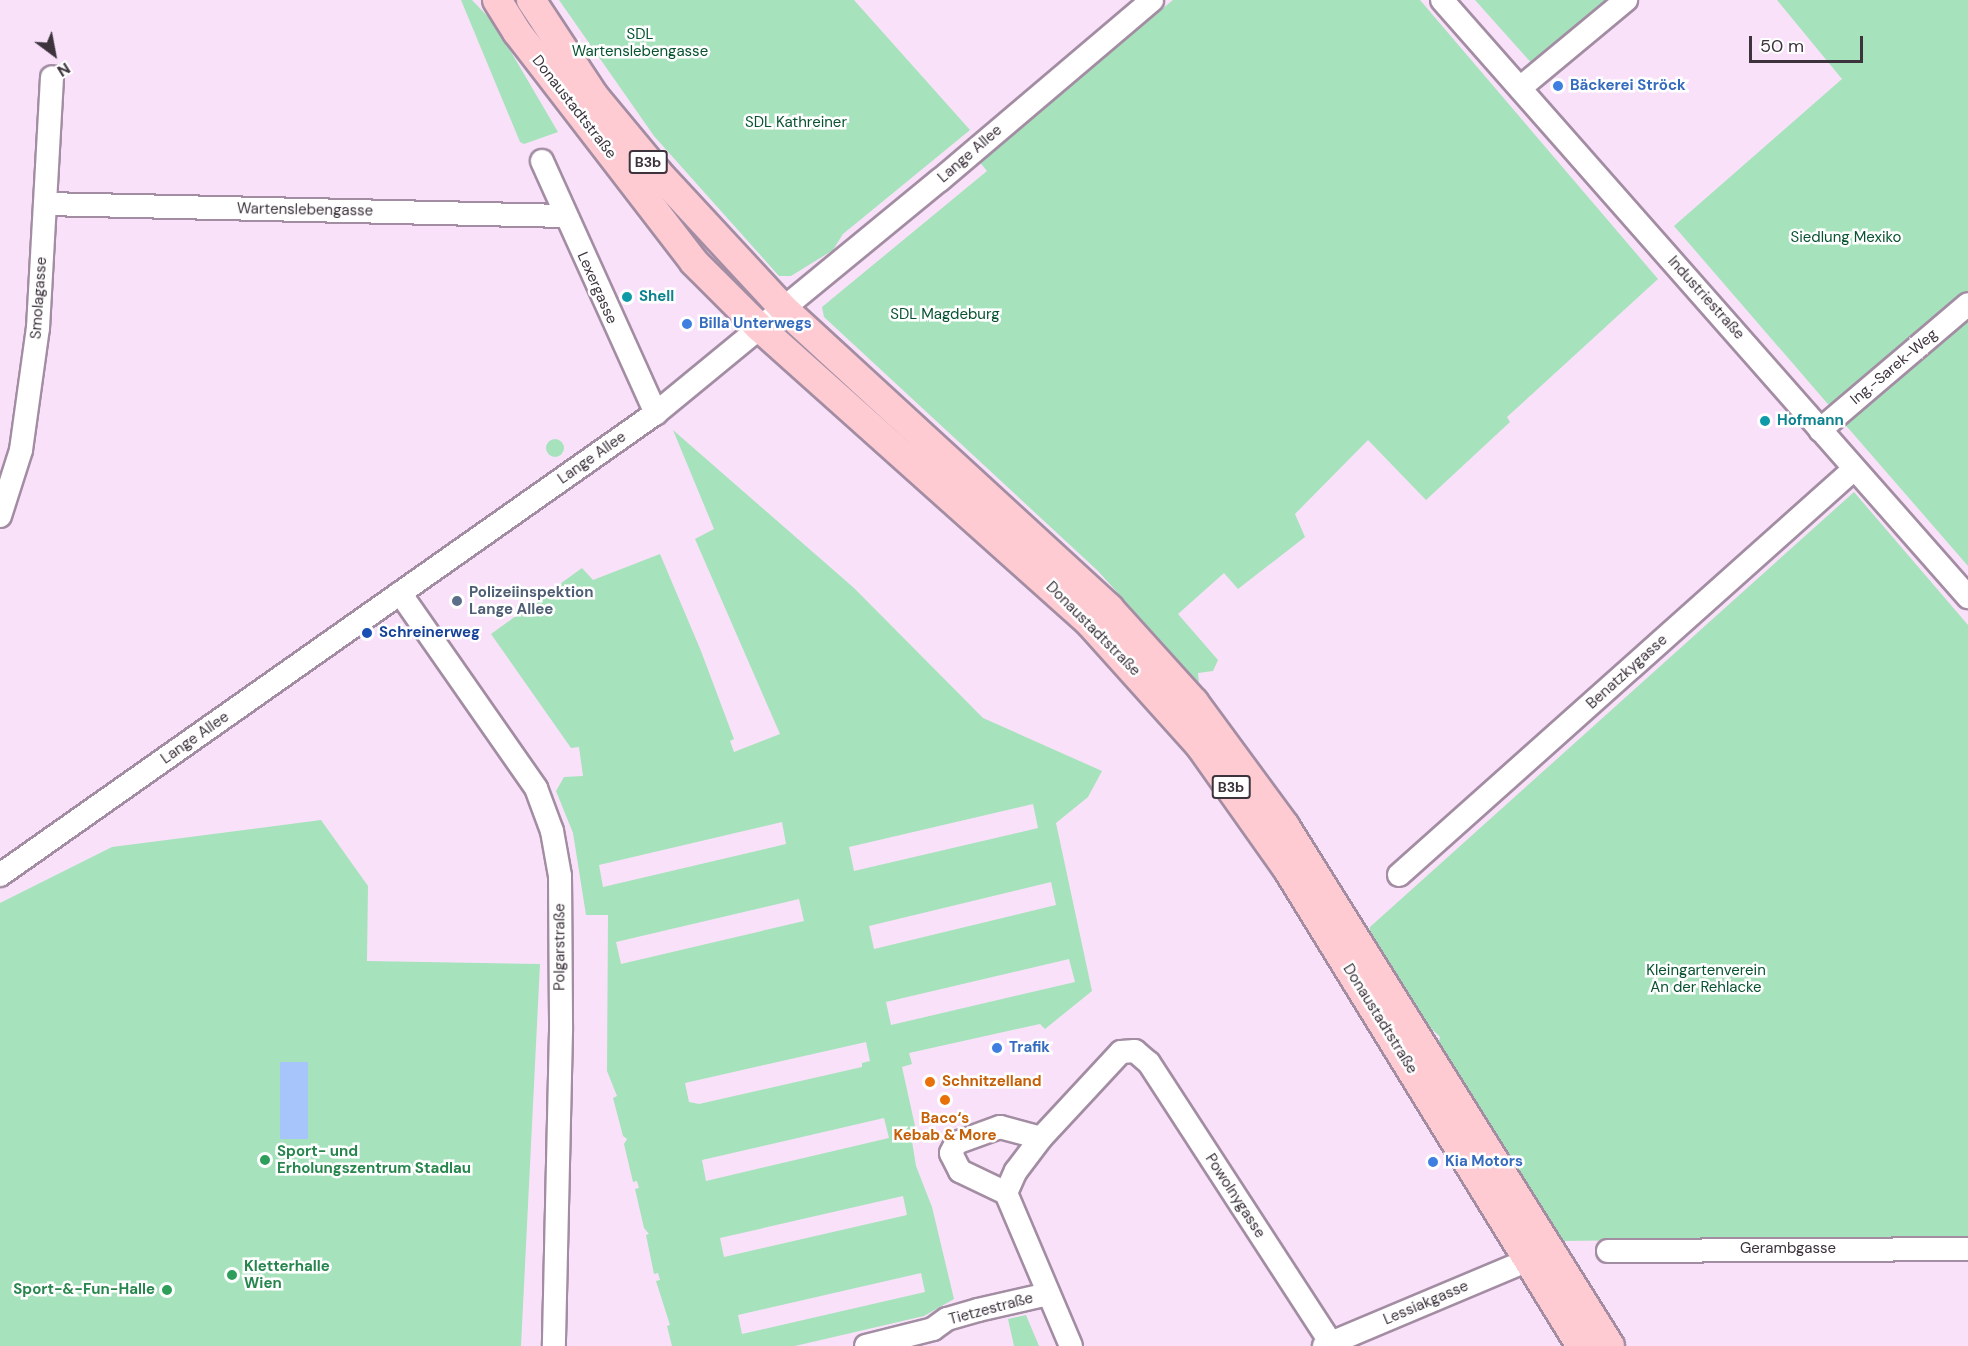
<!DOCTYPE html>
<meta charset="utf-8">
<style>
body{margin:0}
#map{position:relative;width:1968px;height:1346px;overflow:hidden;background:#f9e2f9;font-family:"DM Sans",sans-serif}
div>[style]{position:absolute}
.green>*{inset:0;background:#a6e2bb}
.round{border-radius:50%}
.water>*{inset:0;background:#a7c4fb;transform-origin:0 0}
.roads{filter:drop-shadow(2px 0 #a38da3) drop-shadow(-2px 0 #a38da3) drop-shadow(0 2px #a38da3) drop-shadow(0 -2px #a38da3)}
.minor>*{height:22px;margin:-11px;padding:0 11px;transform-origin:11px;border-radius:11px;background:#fff}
.major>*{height:28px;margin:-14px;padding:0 14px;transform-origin:14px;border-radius:14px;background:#fecbd3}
.dots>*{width:16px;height:16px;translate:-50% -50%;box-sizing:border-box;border:3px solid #fff;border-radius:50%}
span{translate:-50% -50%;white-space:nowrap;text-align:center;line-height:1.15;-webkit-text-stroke:5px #fff;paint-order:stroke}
.shield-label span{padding:2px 4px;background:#fff;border:2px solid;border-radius:4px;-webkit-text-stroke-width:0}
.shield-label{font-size:14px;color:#3c333c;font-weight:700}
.park-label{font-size:15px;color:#075330}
.shop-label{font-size:15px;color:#366cbe;font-weight:700}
.left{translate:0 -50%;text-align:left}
.street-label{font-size:15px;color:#3c333c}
.culture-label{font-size:15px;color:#0d838f;font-weight:700}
.service-label{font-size:15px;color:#4e5e75;font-weight:700}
.transit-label{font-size:15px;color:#164399;font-weight:700}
.food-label{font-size:15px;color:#c56008;font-weight:700}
.leisure-label{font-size:15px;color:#27864d;font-weight:700}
.right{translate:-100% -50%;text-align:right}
.north{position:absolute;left:24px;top:24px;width:60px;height:60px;-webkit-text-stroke:4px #fff;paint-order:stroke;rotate:148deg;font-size:16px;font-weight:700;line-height:24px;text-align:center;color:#3c333c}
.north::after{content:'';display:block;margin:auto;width:21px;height:27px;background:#3c333c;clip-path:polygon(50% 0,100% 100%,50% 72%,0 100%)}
.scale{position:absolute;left:1749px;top:36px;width:114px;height:27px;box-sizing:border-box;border:3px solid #3c333c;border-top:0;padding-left:8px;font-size:18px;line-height:21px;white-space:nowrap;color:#3c333c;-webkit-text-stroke:4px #fff;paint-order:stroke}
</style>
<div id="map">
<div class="green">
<i style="clip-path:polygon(461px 0,472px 0,494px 23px,558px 132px,524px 144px,520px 142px)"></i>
<i style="clip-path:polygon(559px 0,854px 0,970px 130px,843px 234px,833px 250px,791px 276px,779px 276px,654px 136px)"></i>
<i style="clip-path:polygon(1173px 0,1420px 0,1658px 279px,1507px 417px,1510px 422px,1426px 500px,1368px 440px,1295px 514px,1305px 537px,1238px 589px,1224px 573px,1178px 614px,1218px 660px,1213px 671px,1198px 673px,1199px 683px,1098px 571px,824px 317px,822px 307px,987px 171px,978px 160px)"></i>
<i style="clip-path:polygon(1475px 0,1611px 0,1534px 66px)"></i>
<i style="clip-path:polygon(1777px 0,1968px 0,1968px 293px,1833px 410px,1674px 226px,1842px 79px)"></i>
<i style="clip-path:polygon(1968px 314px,1968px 566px,1842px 421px)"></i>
<i style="clip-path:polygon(evenodd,673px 430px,854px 588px,983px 718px,1102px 771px,1088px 797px,1056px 823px,1092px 991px,1045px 1029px,1040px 1024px,909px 1053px,912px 1064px,902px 1067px,917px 1135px,912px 1141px,916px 1166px,932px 1207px,954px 1299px,924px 1316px,795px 1346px,672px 1346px,667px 1326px,670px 1325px,656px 1281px,660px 1280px,658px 1273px,654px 1274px,646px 1235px,649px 1234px,644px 1228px,635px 1189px,639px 1188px,637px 1181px,633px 1182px,624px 1144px,627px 1139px,623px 1136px,613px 1098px,617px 1096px,607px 1071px,608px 915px,586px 915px,573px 833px,556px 791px,564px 777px,583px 776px,579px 747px,571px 748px,491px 634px,582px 568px,593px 580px,660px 554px,701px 651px,734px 739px,730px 741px,734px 752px,780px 734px,695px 539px,714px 529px,673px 430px,1033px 804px,1038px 828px,854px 871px,849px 847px,1033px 804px,673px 430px,782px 822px,786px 844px,603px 887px,599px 865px,782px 822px,673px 430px,1051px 882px,1056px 905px,874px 949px,869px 926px,1051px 882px,673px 430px,799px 899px,804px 921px,621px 964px,616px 942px,799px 899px,673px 430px,1069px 959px,1075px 982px,891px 1025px,886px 1002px,1069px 959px,673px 430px,866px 1042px,870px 1061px,862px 1063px,862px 1067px,699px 1104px,689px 1102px,685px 1083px,866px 1042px,673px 430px,884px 1118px,889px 1138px,706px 1181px,702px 1160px,884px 1118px,673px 430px,903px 1196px,907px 1215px,724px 1257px,720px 1238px,903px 1196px,673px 430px,921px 1273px,925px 1292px,742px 1334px,738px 1315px,921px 1273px)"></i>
<i class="round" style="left:546px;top:439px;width:18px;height:18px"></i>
<i style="clip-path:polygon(1854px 492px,1968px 625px,1968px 1236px,1561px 1241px,1438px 1045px,1440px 1037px,1422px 1019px,1369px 935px,1370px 927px)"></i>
<i style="clip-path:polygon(321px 820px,368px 886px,367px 961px,540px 964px,521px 1346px,0 1346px,0 903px,112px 847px)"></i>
<i style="clip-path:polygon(1026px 1315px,1039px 1346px,1014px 1346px,1008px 1319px)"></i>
</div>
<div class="water">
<i style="left:280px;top:1062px;width:28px;height:77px"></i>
</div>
<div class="roads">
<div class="minor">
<i style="left:1442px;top:0;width:796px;rotate:48.62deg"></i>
<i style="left:1520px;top:88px;width:138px;rotate:-39.7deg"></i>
<i style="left:542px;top:161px;width:277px;rotate:65.7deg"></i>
<i style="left:45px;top:204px;width:520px;rotate:1.32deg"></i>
<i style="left:1820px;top:430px;width:194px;rotate:-40.4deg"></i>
<i style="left:0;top:516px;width:69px;rotate:-72.3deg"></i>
<i style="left:21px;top:450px;width:123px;rotate:-82.1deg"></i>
<i style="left:38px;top:328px;width:251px;rotate:-86.8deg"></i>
<i style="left:400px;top:593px;width:238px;rotate:55.1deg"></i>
<i style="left:536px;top:788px;width:46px;rotate:69.6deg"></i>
<i style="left:552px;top:831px;width:46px;rotate:79.9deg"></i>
<i style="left:560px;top:876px;width:155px;rotate:89.6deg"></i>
<i style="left:561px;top:1031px;width:315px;rotate:91.3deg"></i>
<i style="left:0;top:875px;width:802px;rotate:-35.16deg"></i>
<i style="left:656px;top:413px;width:367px;rotate:-39.4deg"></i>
<i style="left:940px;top:180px;width:278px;rotate:-40.3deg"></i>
<i style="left:1399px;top:875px;width:610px;rotate:-41.74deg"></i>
<i style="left:1006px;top:1193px;width:51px;rotate:-154.4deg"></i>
<i style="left:960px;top:1171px;width:20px;rotate:-117deg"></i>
<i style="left:951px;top:1153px;width:11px;rotate:-63deg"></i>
<i style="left:956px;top:1143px;width:47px;rotate:-20deg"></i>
<i style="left:1000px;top:1127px;width:42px;rotate:15deg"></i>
<i style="left:1608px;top:1251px;width:360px;rotate:-0.3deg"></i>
<i style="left:866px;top:1346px;width:69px;rotate:-14.2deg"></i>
<i style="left:933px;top:1329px;width:17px;rotate:-36deg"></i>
<i style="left:947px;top:1319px;width:32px;rotate:-16deg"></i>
<i style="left:978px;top:1310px;width:72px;rotate:-12.9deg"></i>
<i style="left:1071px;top:1346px;width:166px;rotate:-113deg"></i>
<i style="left:1006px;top:1193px;width:24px;rotate:-66deg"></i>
<i style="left:1016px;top:1171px;width:41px;rotate:-52.9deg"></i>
<i style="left:1041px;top:1138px;width:117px;rotate:-47.1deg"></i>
<i style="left:1121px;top:1052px;width:14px;rotate:-4deg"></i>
<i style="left:1135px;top:1051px;width:18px;rotate:41deg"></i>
<i style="left:1149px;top:1063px;width:334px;rotate:57deg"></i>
<i style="left:1324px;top:1346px;width:222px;rotate:-22.8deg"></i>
</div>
<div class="major">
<i style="left:497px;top:0;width:38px;rotate:58deg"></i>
<i style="left:517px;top:32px;width:290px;rotate:52.4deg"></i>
<i style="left:694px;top:262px;width:92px;rotate:45deg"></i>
<i style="left:759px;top:327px;width:443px;rotate:41.8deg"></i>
<i style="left:1089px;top:622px;width:168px;rotate:48.1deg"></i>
<i style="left:1201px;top:747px;width:151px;rotate:54.7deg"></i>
<i style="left:1288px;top:870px;width:559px;rotate:58.39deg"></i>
<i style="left:531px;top:0;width:116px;rotate:56.6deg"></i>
<i style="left:595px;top:97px;width:99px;rotate:50.3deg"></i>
<i style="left:658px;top:173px;width:185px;rotate:47.2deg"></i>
<i style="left:784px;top:309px;width:442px;rotate:42.6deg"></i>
<i style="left:1109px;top:608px;width:127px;rotate:47.9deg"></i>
<i style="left:1194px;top:702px;width:154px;rotate:53.7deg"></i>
<i style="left:1285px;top:826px;width:613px;rotate:57.99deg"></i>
</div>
</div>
<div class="dots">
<i style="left:1558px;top:86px;background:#3f7fe0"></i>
<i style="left:627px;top:297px;background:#0f9aa8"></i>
<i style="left:687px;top:324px;background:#3f7fe0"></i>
<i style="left:1765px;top:421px;background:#0f9aa8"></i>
<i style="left:457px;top:601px;background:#5c6f8a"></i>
<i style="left:367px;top:633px;background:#1a4fb4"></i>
<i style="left:997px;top:1048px;background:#3f7fe0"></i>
<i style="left:930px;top:1082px;background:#e8710a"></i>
<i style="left:945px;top:1100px;background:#e8710a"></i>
<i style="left:265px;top:1160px;background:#2e9e5b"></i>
<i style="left:1433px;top:1162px;background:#3f7fe0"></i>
<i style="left:232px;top:1275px;background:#2e9e5b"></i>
<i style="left:167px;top:1290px;background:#2e9e5b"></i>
</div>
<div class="shield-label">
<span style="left:648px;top:162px">B3b</span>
<span style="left:1231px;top:787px">B3b</span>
</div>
<div class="park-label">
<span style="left:640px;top:43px">SDL<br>Wartenslebengasse</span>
<span style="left:796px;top:123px">SDL Kathreiner</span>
<span style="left:1846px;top:238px">Siedlung Mexiko</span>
<span style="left:945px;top:315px">SDL Magdeburg</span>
<span style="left:1706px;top:979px">Kleingartenverein<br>An der Rehlacke</span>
</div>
<div class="shop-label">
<span class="left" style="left:1570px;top:86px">Bäckerei Ströck</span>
<span class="left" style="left:699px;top:324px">Billa Unterwegs</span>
<span class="left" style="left:1009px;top:1048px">Trafik</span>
<span class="left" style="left:1445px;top:1162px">Kia Motors</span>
</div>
<div class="street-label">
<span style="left:574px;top:107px;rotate:52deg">Donaustadtstraße</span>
<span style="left:970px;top:154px;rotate:-41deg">Lange Allee</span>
<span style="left:305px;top:210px;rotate:1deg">Wartenslebengasse</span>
<span style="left:597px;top:288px;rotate:66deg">Lexergasse</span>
<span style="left:39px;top:298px;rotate:-86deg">Smolagasse</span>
<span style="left:1706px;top:298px;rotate:48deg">Industriestraße</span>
<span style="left:1894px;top:367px;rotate:-40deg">Ing.-Sarek-Weg</span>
<span style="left:592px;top:458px;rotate:-35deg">Lange Allee</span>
<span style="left:1093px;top:629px;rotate:45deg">Donaustadtstraße</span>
<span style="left:1627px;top:672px;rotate:-42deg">Benatzkygasse</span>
<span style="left:195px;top:738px;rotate:-35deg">Lange Allee</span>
<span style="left:560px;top:947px;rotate:-90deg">Polgarstraße</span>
<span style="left:1380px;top:1019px;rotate:58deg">Donaustadtstraße</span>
<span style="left:1235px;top:1196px;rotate:57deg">Powolnygasse</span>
<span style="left:1788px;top:1249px">Gerambgasse</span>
<span style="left:1426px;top:1303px;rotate:-23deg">Lessiakgasse</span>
<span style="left:991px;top:1309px;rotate:-15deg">Tietzestraße</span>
</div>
<div class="culture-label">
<span class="left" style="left:639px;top:297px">Shell</span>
<span class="left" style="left:1777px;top:421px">Hofmann</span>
</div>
<div class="service-label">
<span class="left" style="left:469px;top:601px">Polizeiinspektion<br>Lange Allee</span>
</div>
<div class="transit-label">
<span class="left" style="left:379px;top:633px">Schreinerweg</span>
</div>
<div class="food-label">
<span class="left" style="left:942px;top:1082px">Schnitzelland</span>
<span style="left:945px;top:1127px">Baco‘s<br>Kebab &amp; More</span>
</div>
<div class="leisure-label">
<span class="left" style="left:277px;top:1160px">Sport- und<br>Erholungszentrum Stadlau</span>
<span class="left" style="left:244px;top:1275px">Kletterhalle<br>Wien</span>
<span class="right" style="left:155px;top:1290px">Sport-&amp;-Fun-Halle</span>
</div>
<div class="north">N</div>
<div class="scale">50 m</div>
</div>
